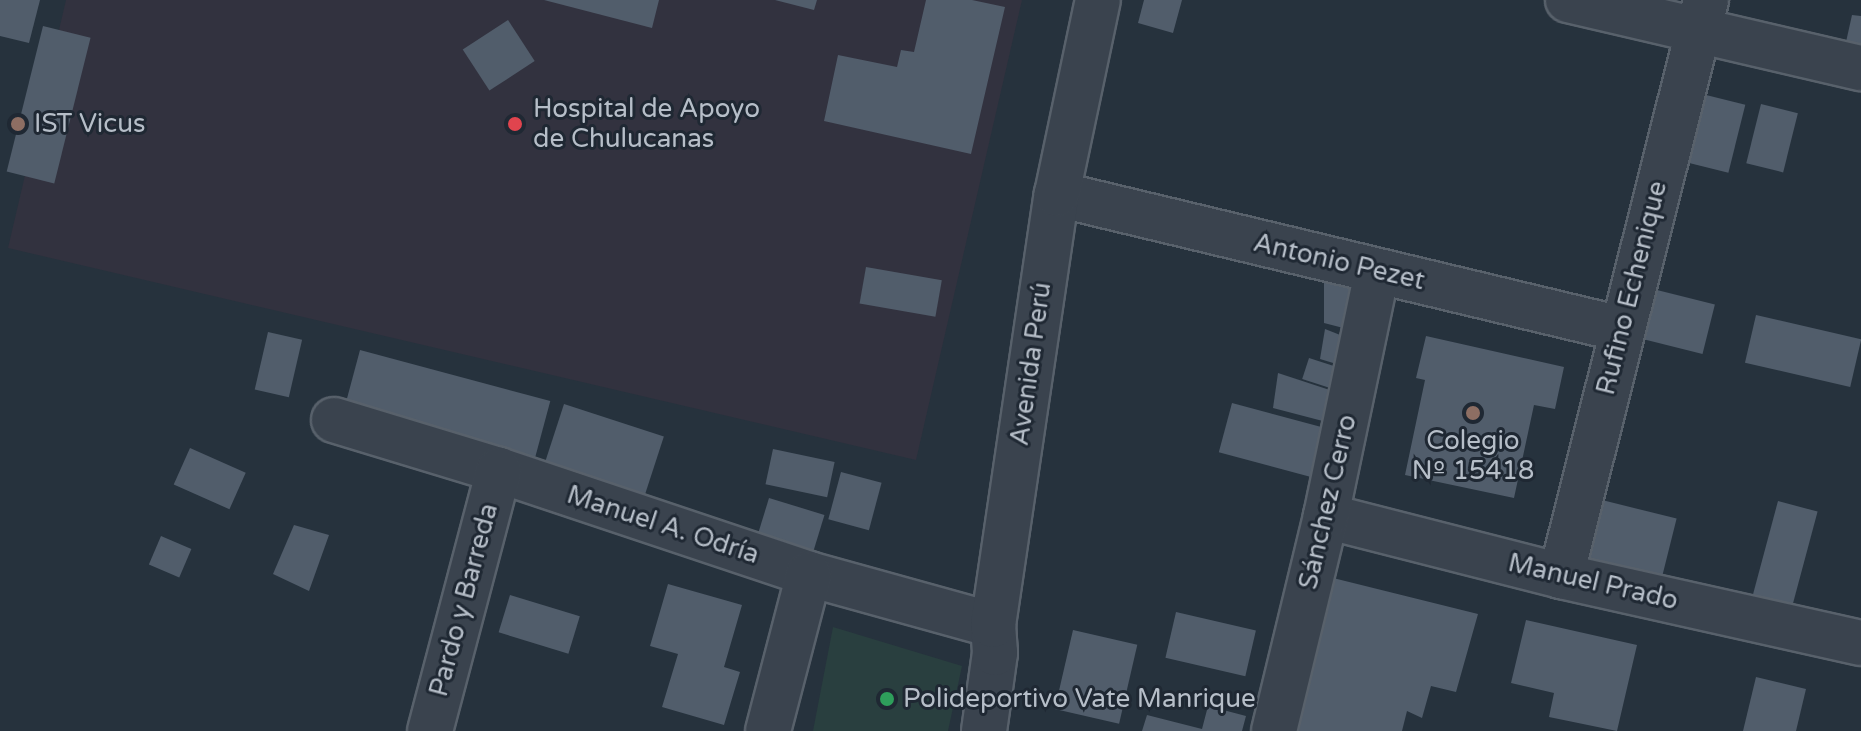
<!DOCTYPE html>
<meta charset="utf-8">
<style>
body{margin:0}
#map{position:relative;width:1861px;height:731px;overflow:hidden;background:#26323d;font-family:"Varela Round",sans-serif}
div>[style]{position:absolute}
.medical>*{inset:0;background:#32323f}
.green>*{inset:0;background:#293f3f}
.building>*{inset:0;background:#515d6b;transform-origin:0 0}
.roads{filter:drop-shadow(2px 0 #58616b) drop-shadow(-2px 0 #58616b) drop-shadow(0 2px #58616b) drop-shadow(0 -2px #58616b)}
.street>*{height:44px;margin:-22px;padding:0 22px;transform-origin:22px;border-radius:22px;background:#3a434e}
.dots>*{width:22px;height:22px;translate:-50% -50%;box-sizing:border-box;border:4px solid #1f2833;border-radius:50%}
span{translate:-50% -50%;white-space:nowrap;text-align:center;line-height:1.15;-webkit-text-stroke:6px #1f2833;paint-order:stroke}
.poi-label{font-size:26px;color:#b6bec8}
.left{translate:0 -50%;text-align:left}
.street-label{font-size:26px;color:#b6bec8}
</style>
<div id="map">
<div class="medical">
<i style="clip-path:polygon(66px 0,1022px 0,916px 460px,8px 248px)"></i>
</div>
<div class="green">
<i style="clip-path:polygon(833px 627px,962px 666px,948px 731px,813px 731px)"></i>
</div>
<div class="building">
<i style="clip-path:polygon(0 0,40px 0,29px 43px,0 36px)"></i>
<i style="clip-path:polygon(544px 0,659px 0,652px 28px)"></i>
<i style="clip-path:polygon(775px 0,817px 0,814px 10px)"></i>
<i style="clip-path:polygon(926px 0,972px 0,1005px 7px,971px 154px,824px 121px,838px 55px,897px 67px,901px 50px,914px 52px)"></i>
<i style="clip-path:polygon(1144px 0,1182px 0,1173px 33px,1138px 23px)"></i>
<i style="clip-path:polygon(1852px 15px,1861px 16px,1861px 55px,1844px 51px)"></i>
<i style="left:508px;top:20px;width:49px;height:54px;rotate:57deg"></i>
<i style="left:43px;top:26px;width:49px;height:150px;rotate:14deg"></i>
<i style="left:1690px;top:91px;width:57px;height:70px;rotate:14deg"></i>
<i style="left:1761px;top:104px;width:38px;height:61px;rotate:14deg"></i>
<i style="left:866px;top:267px;width:77px;height:37px;rotate:10deg"></i>
<i style="clip-path:polygon(1324px 280px,1364px 288px,1355px 331px,1324px 323px)"></i>
<i style="left:1645px;top:287px;width:72px;height:51px;rotate:14deg"></i>
<i style="left:1756px;top:315px;width:108px;height:49px;rotate:13deg"></i>
<i style="clip-path:polygon(1325px 329px,1358px 342px,1353px 369px,1320px 359px)"></i>
<i style="left:268px;top:332px;width:35px;height:59px;rotate:13deg"></i>
<i style="clip-path:polygon(1426px 336px,1564px 367px,1555px 409px,1534px 405px,1514px 498px,1405px 475px,1425px 380px,1416px 378px)"></i>
<i style="left:360px;top:350px;width:197px;height:65px;rotate:15deg"></i>
<i style="left:1309px;top:358px;width:44px;height:22px;rotate:18deg"></i>
<i style="clip-path:polygon(1278px 373px,1345px 395px,1338px 425px,1273px 408px)"></i>
<i style="left:1232px;top:403px;width:106px;height:51px;rotate:15deg"></i>
<i style="left:564px;top:404px;width:105px;height:70px;rotate:18deg"></i>
<i style="left:190px;top:448px;width:61px;height:40px;rotate:24deg"></i>
<i style="left:773px;top:449px;width:63px;height:36px;rotate:12deg"></i>
<i style="left:841px;top:472px;width:42px;height:49px;rotate:15deg"></i>
<i style="left:769px;top:498px;width:58px;height:40px;rotate:17deg"></i>
<i style="left:1598px;top:499px;width:81px;height:78px;rotate:14deg"></i>
<i style="left:1778px;top:501px;width:41px;height:112px;rotate:15deg"></i>
<i style="clip-path:polygon(294px 525px,329px 535px,309px 591px,273px 574px)"></i>
<i style="left:161px;top:536px;width:33px;height:31px;rotate:23deg"></i>
<i style="clip-path:polygon(1317px 574px,1478px 614px,1456px 692px,1431px 686px,1422px 718px,1407px 711px,1402px 731px,1280px 731px)"></i>
<i style="clip-path:polygon(668px 584px,742px 605px,724px 667px,740px 672px,724px 725px,662px 707px,678px 654px,650px 646px)"></i>
<i style="left:510px;top:595px;width:73px;height:39px;rotate:17deg"></i>
<i style="left:1176px;top:612px;width:82px;height:47px;rotate:13deg"></i>
<i style="clip-path:polygon(1526px 620px,1637px 645px,1617px 731px,1549px 717px,1554px 693px,1511px 683px)"></i>
<i style="left:1073px;top:630px;width:66px;height:81px;rotate:13deg"></i>
<i style="clip-path:polygon(1756px 677px,1806px 689px,1796px 731px,1743px 731px)"></i>
<i style="clip-path:polygon(1208px 706px,1246px 716px,1242px 731px,1142px 731px,1147px 715px,1202px 729px)"></i>
</div>
<div class="roads">
<div class="street">
<i style="left:1568px;top:0;width:301px;rotate:13.1deg"></i>
<i style="left:1057px;top:194px;width:580px;rotate:13.46deg"></i>
<i style="left:334px;top:420px;width:172px;rotate:16.9deg"></i>
<i style="left:499px;top:470px;width:327px;rotate:18.5deg"></i>
<i style="left:809px;top:574px;width:191px;rotate:15.5deg"></i>
<i style="left:1326px;top:516px;width:243px;rotate:14.3deg"></i>
<i style="left:1561px;top:576px;width:307px;rotate:12.6deg"></i>
<i style="left:1561px;top:576px;width:594px;rotate:-75.87deg"></i>
<i style="left:430px;top:731px;width:270px;rotate:-75.2deg"></i>
<i style="left:768px;top:731px;width:162px;rotate:-75.4deg"></i>
<i style="left:984px;top:731px;width:79px;rotate:-82deg"></i>
<i style="left:995px;top:653px;width:28px;rotate:-94deg"></i>
<i style="left:993px;top:625px;width:436px;rotate:-81.6deg"></i>
<i style="left:1057px;top:194px;width:198px;rotate:-78.1deg"></i>
<i style="left:1274px;top:731px;width:221px;rotate:-76.4deg"></i>
<i style="left:1326px;top:516px;width:250px;rotate:-78.2deg"></i>
</div>
</div>
<div class="dots">
<i style="left:18px;top:124px;background:#8d6e63"></i>
<i style="left:515px;top:124px;background:#e0444e"></i>
<i style="left:1473px;top:413px;background:#8d6e63"></i>
<i style="left:887px;top:699px;background:#2e9e5b"></i>
</div>
<div class="poi-label">
<span class="left" style="left:533px;top:124px">Hospital de Apoyo<br>de Chulucanas</span>
<span class="left" style="left:34px;top:124px">IST Vicus</span>
<span style="left:1473px;top:456px">Colegio<br>Nº 15418</span>
<span class="left" style="left:903px;top:699px">Polideportivo Vate Manrique</span>
</div>
<div class="street-label">
<span style="left:1339px;top:262px;rotate:13deg">Antonio Pezet</span>
<span style="left:1632px;top:288px;rotate:-76deg">Rufino Echenique</span>
<span style="left:1031px;top:364px;rotate:-82deg">Avenida Perú</span>
<span style="left:1328px;top:502px;rotate:-77deg">Sánchez Cerro</span>
<span style="left:663px;top:525px;rotate:18deg">Manuel A. Odría</span>
<span style="left:1593px;top:582px;rotate:13deg">Manuel Prado</span>
<span style="left:464px;top:600px;rotate:-75deg">Pardo y Barreda</span>
</div>
</div>
